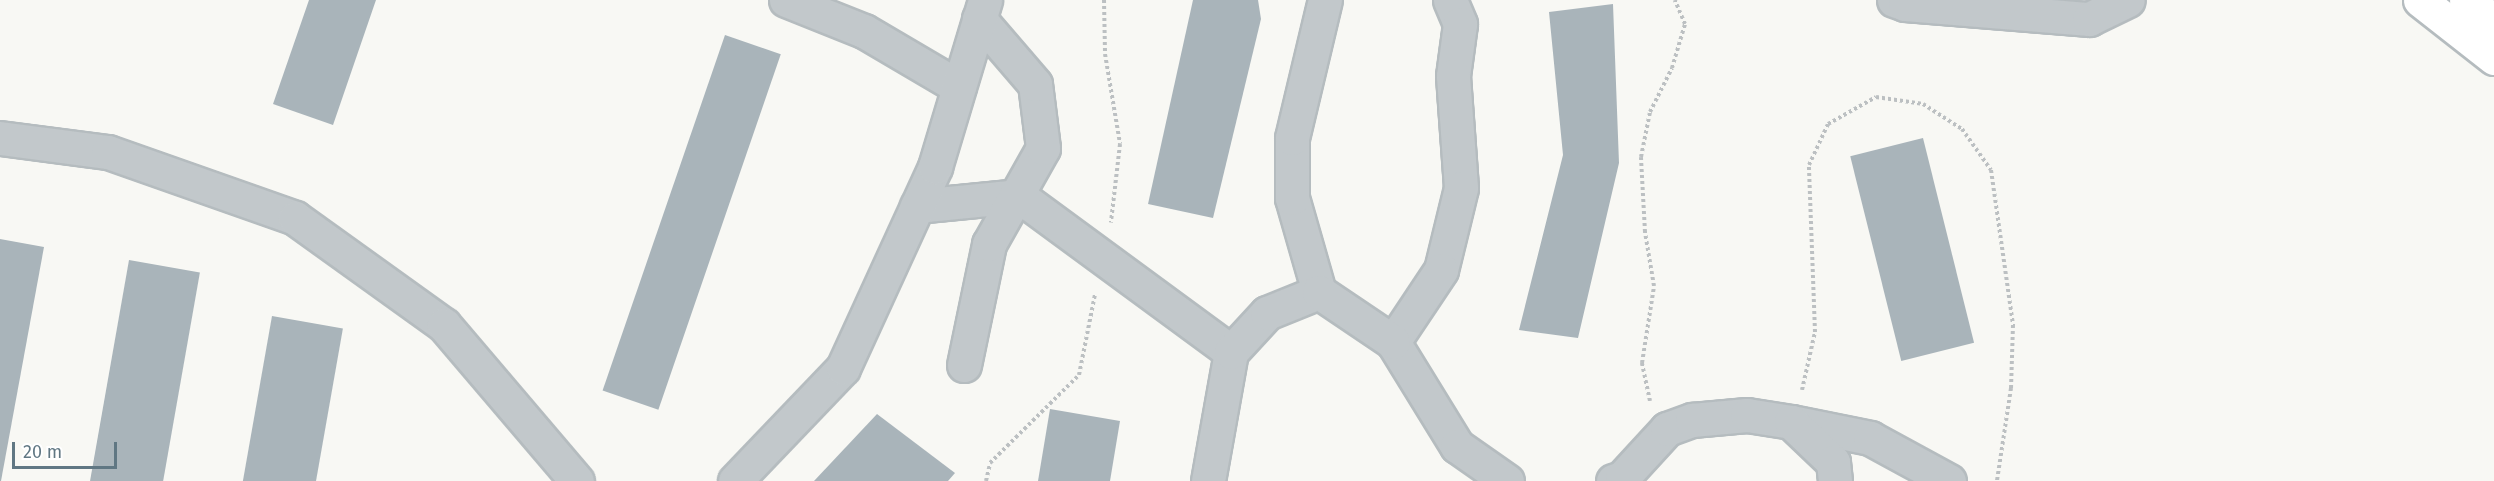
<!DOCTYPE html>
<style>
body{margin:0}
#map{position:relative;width:2494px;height:481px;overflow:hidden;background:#f8f8f4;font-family:"Fira Sans",sans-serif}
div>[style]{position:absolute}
.building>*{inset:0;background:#a9b4ba;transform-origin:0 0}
.path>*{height:4px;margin-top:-2px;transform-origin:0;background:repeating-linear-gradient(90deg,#bcc0c2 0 3px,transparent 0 6px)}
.roads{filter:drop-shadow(2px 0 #b5bcbf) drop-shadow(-2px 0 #b5bcbf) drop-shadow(0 2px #b5bcbf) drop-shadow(0 -2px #b5bcbf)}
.minor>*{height:33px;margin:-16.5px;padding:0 16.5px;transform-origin:16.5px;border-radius:16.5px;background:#c2c8cb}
.major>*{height:33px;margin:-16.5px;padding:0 16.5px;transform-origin:16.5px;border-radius:16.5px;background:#fff}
span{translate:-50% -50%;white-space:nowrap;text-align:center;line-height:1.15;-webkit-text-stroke:6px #fff;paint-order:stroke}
.scale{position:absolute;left:12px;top:442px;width:105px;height:27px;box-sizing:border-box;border:3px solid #607783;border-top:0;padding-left:8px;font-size:18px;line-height:21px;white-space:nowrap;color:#607783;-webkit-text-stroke:4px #fff;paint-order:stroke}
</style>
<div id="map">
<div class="building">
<i style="clip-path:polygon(309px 0,376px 0,333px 125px,273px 104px)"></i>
<i style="clip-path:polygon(1193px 0,1258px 0,1261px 19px,1213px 218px,1148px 204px)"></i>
<i style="clip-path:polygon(1613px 4px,1619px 163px,1578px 338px,1519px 330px,1563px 155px,1549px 12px)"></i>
<i style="left:725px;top:35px;width:59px;height:376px;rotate:19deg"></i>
<i style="left:1923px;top:138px;width:211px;height:75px;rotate:76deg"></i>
<i style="clip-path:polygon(0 239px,44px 247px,1px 481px,0 481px)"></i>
<i style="left:129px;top:260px;width:72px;height:225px;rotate:10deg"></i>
<i style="left:272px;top:316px;width:72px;height:168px;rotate:10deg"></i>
<i style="clip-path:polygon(1050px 409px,1120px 421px,1110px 481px,1038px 481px)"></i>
<i style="clip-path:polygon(877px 414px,955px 473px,948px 481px,814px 481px)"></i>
</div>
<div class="path">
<i style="left:1104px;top:0;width:54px;rotate:88.9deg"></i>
<i style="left:1105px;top:54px;width:91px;rotate:80.5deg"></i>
<i style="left:1120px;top:144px;width:79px;rotate:96.6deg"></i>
<i style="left:1802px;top:390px;width:59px;rotate:-77.4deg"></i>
<i style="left:1815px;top:332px;width:167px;rotate:-92.1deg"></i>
<i style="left:1809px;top:165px;width:45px;rotate:-65.1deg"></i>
<i style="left:1828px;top:124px;width:55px;rotate:-29.4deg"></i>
<i style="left:1876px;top:97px;width:48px;rotate:8.5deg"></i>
<i style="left:1923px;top:104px;width:46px;rotate:32.7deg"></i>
<i style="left:1962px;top:129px;width:50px;rotate:54.7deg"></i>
<i style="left:1991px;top:170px;width:157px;rotate:81.9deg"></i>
<i style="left:2013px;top:325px;width:63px;rotate:91.8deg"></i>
<i style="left:2011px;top:388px;width:94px;rotate:98.6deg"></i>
<i style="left:1650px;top:401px;width:39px;rotate:-102deg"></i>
<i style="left:1642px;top:363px;width:78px;rotate:-81.1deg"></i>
<i style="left:1654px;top:286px;width:55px;rotate:-99.5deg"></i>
<i style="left:1645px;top:232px;width:75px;rotate:-93.1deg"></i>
<i style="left:1641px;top:157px;width:46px;rotate:-78.7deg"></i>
<i style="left:1650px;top:112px;width:49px;rotate:-63.4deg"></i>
<i style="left:1672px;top:68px;width:46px;rotate:-73.5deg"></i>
<i style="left:1685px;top:24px;width:26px;rotate:-113deg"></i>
<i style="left:986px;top:481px;width:18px;rotate:-77deg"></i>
<i style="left:990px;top:463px;width:125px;rotate:-44.7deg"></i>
<i style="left:1079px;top:375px;width:83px;rotate:-78.8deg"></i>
</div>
<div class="roads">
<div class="minor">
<i style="left:786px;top:0;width:84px;rotate:21.7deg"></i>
<i style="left:864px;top:31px;width:110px;rotate:30.5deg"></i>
<i style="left:1450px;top:0;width:26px;rotate:67deg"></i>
<i style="left:1460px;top:24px;width:52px;rotate:97.7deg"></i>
<i style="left:1453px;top:76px;width:112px;rotate:85.9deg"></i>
<i style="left:1461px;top:188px;width:84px;rotate:103.7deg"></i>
<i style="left:1441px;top:270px;width:87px;rotate:123.7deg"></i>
<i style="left:1393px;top:342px;width:122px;rotate:58.4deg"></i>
<i style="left:1457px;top:446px;width:61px;rotate:35deg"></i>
<i style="left:1894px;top:0;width:12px;rotate:20deg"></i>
<i style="left:1905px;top:4px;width:185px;rotate:4.7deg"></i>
<i style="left:2089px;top:19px;width:43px;rotate:-26deg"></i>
<i style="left:0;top:138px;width:109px;rotate:7.4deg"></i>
<i style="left:108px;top:152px;width:198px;rotate:19.4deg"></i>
<i style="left:295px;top:218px;width:183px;rotate:35.7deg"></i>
<i style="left:444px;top:325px;width:205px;rotate:49.6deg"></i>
<i style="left:917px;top:206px;width:102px;rotate:-5.6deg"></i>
<i style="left:1019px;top:196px;width:263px;rotate:36.3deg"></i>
<i style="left:1231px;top:352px;width:131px;rotate:100.1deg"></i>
<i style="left:1319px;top:292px;width:98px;rotate:-106deg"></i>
<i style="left:1292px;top:198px;width:60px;rotate:-90deg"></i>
<i style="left:1292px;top:138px;width:142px;rotate:-76.6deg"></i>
<i style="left:1231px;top:352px;width:53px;rotate:-47.3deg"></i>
<i style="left:1267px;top:313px;width:56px;rotate:-22deg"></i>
<i style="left:1319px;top:292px;width:89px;rotate:34deg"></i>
<i style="left:964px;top:365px;width:124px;rotate:-78.3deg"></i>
<i style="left:989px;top:244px;width:110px;rotate:-60.6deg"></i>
<i style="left:1043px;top:148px;width:64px;rotate:-97.1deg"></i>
<i style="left:1035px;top:84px;width:86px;rotate:-130.7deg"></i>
<i style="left:1791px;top:422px;width:81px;rotate:11.4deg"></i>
<i style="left:1870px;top:438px;width:90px;rotate:28.6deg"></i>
<i style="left:735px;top:481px;width:156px;rotate:-46.3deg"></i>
<i style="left:843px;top:368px;width:221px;rotate:-65.4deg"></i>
<i style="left:935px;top:167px;width:174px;rotate:-73.3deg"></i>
<i style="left:1613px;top:481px;width:9px;rotate:-18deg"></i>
<i style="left:1622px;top:478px;width:67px;rotate:-47.4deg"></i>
<i style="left:1667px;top:429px;width:27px;rotate:-20deg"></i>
<i style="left:1692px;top:420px;width:55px;rotate:-5.2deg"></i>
<i style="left:1747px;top:415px;width:45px;rotate:9deg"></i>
<i style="left:1791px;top:422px;width:58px;rotate:43.6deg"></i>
<i style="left:1833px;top:462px;width:19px;rotate:84deg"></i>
</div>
<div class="major">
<i style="left:2420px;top:0;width:94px;rotate:38.1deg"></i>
<i style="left:2466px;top:0;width:35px;rotate:37deg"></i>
</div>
</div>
<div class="scale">20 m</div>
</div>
